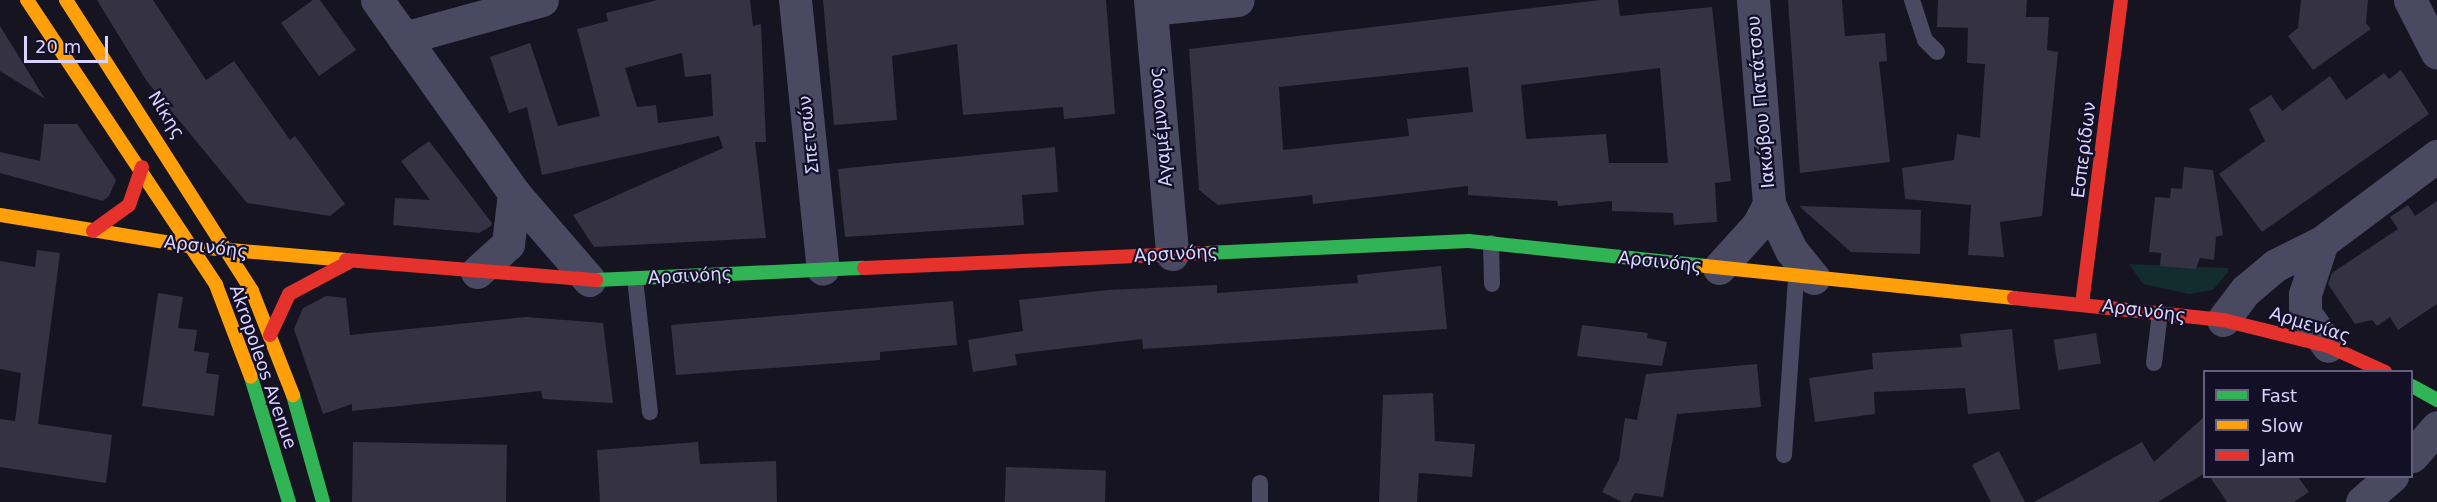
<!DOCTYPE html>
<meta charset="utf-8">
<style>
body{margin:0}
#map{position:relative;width:2437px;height:502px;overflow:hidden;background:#161421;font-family:"DejaVu Sans",sans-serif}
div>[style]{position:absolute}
.green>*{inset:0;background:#132c2d}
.building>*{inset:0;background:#343243;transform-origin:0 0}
.lane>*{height:16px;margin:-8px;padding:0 8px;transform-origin:8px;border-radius:8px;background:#4a4962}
.street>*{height:33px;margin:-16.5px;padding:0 16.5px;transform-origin:16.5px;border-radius:16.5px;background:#4a4962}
.fast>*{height:14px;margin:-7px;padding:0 7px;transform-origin:7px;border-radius:7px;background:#30b455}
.slow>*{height:14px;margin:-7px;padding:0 7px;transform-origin:7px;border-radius:7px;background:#ff9f0a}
.jam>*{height:14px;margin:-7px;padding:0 7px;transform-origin:7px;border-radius:7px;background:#e5322d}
span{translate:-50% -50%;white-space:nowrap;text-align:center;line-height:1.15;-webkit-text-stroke:4.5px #130f26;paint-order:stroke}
.street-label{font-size:18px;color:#d9d4ff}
.legend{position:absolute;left:2203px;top:370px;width:210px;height:108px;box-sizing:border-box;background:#130f26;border:2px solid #625e7d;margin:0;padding:8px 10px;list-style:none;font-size:18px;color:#d9d4ff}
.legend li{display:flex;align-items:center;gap:12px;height:30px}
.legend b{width:30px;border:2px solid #625e7d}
.scale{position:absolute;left:24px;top:36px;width:84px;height:27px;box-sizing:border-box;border:3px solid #d9d4ff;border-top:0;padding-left:8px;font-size:18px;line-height:21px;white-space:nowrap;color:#d9d4ff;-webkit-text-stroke:4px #130f26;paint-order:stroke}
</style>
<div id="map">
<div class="green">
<i style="clip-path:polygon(2129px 264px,2228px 268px,2228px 272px,2213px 290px,2189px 294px,2143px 284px)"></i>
</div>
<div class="building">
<i style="clip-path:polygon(97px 0,153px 0,206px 80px,234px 61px,290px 140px,295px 136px,345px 204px,330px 216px,247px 203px,146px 80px)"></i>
<i style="clip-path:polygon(313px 0,320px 0,356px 50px,319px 76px,281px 23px)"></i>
<i style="clip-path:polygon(evenodd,657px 0,750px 0,753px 26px,761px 24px,766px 142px,755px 142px,766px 238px,594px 247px,573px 215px,723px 148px,719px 136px,542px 175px,527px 107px,509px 113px,490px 57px,530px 43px,558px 126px,600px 116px,577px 29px,608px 21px,606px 13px,657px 0,682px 53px,685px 77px,711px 74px,713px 116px,658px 123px,656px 105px,637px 107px,625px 68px,682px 53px)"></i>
<i style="clip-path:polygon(823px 0,1106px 0,1115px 114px,1064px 119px,1063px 107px,963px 115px,957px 44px,892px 56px,897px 120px,834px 125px)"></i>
<i style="clip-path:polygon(evenodd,1600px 0,1618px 0,1620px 16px,1712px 7px,1731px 181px,1715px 183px,1717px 222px,1674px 225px,1673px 213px,1612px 211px,1612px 201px,1558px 206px,1557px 201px,1468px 195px,1468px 186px,1313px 204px,1312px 195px,1218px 205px,1199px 190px,1189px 49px,1600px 0,1468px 67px,1473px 112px,1407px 119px,1409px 136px,1283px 150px,1279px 87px,1468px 67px,1600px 0,1660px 68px,1668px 163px,1609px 163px,1606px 134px,1526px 139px,1521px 85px,1660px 68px)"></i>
<i style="clip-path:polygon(1788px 0,1842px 0,1845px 36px,1885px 33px,1887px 61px,1879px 62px,1890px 162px,1800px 173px)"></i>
<i style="clip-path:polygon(1938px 0,2027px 0,2026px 17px,2049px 17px,2047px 50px,2058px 52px,2042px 216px,2000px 222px,2004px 257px,1968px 255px,1971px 205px,1905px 199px,1902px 168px,1954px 160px,1957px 134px,1980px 138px,1985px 64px,1967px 63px,1968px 28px,1937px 27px)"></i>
<i style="clip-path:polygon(2301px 0,2368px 0,2366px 23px,2371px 29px,2313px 70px,2288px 36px,2298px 28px)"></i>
<i style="clip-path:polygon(0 26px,45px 99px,0 71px)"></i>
<i style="clip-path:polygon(2401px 70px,2429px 114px,2262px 232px,2219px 174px,2265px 141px,2249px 109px,2271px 95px,2282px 111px,2330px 76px,2346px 100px,2384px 73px,2389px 79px)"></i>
<i style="clip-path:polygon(44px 124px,77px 124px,116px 180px,109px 196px,103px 201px,0 173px,0 152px,40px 161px)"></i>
<i style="clip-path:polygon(429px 141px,492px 223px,491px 226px,479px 233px,393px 225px,395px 198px,430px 200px,401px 161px)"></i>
<i style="clip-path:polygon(1055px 147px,1058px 192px,1022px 195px,1024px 225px,845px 237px,838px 169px)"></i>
<i style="clip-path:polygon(2184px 167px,2213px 170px,2223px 235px,2216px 237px,2214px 260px,2200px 258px,2196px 269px,2160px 266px,2161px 253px,2149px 252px,2155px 197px,2170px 198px,2171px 188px,2182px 189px)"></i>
<i style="clip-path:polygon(2437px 201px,2437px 304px,2398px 330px,2390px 317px,2377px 326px,2372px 320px,2355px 324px,2328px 284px,2332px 273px,2398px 229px,2390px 217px,2408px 205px,2415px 216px)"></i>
<i style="clip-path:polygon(1799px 206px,1921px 210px,1920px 254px,1851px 252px)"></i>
<i style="clip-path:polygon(37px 250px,60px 253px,38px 424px,112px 435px,106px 483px,0 467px,0 419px,15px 421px,21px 373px,0 369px,0 261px,35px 267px)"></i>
<i style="clip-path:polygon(1441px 266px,1447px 329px,1143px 349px,1142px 339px,1015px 354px,1017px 365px,973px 372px,968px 340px,1023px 331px,1019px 300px,1108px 290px,1217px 285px,1217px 293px,1358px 283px,1357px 275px)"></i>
<i style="clip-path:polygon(158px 293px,183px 297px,178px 328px,197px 330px,194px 351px,209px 353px,206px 373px,219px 375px,214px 416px,142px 406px)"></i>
<i style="clip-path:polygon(326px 296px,346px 298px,350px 335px,526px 317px,603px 323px,613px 403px,543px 399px,541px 391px,352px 411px,352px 404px,323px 414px,294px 329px,303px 308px)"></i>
<i style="clip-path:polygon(953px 301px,957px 345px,880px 352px,880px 360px,676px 375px,671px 325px)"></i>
<i style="clip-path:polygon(1582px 325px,1648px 333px,1647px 338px,1667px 342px,1662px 366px,1577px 356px)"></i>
<i style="clip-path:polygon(2012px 329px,2020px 409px,1968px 414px,1965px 388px,1874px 392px,1875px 414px,1815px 422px,1809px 378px,1873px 369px,1872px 353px,1962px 347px,1960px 334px)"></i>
<i style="left:2096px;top:333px;width:31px;height:43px;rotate:81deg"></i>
<i style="clip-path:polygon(1757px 364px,1761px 407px,1677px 414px,1663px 497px,1635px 493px,1630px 502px,1622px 502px,1602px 492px,1619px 460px,1625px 418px,1637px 420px,1646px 374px)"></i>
<i style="clip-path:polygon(1433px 393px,1435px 441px,1475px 444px,1472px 477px,1419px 473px,1417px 502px,1379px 502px,1383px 395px)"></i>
<i style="clip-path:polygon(2205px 416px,2205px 473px,2158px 502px,2034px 502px,2142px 442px,2154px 462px)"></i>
<i style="left:353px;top:442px;width:154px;height:60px;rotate:1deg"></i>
<i style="clip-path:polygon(698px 442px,700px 464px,776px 461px,777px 502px,600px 502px,597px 450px)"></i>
<i style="clip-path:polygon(1999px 451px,2025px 502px,1991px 502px,1972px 465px)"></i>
<i style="left:1006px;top:467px;width:100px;height:35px;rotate:2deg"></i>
<i style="clip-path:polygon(2210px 477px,2298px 477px,2309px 492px,2294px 502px,2227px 502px)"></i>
</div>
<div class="lane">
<i style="left:1912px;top:0;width:42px;rotate:72deg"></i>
<i style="left:1925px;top:40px;width:17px;rotate:45deg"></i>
<i style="left:1491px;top:243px;width:41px;rotate:88.6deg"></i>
<i style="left:635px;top:279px;width:134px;rotate:83.6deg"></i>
<i style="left:2154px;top:363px;width:50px;rotate:-83.2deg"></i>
<i style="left:1784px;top:455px;width:178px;rotate:-86.1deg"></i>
<i style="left:1260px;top:502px;width:19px;rotate:-90deg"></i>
</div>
<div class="street">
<i style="left:377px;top:0;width:237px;rotate:54.6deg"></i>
<i style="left:514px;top:193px;width:115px;rotate:49.2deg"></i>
<i style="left:795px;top:0;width:270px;rotate:84.1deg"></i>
<i style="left:1150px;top:0;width:255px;rotate:85deg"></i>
<i style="left:1753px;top:0;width:205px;rotate:85.5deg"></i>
<i style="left:1769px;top:204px;width:51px;rotate:64.4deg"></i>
<i style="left:1791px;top:250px;width:36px;rotate:51deg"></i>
<i style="left:2410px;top:0;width:59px;rotate:63deg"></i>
<i style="left:1151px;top:9px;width:87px;rotate:-5.9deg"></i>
<i style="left:404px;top:38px;width:143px;rotate:-15.4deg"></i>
<i style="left:2322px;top:242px;width:55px;rotate:108.1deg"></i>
<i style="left:2305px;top:294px;width:19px;rotate:90deg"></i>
<i style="left:2305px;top:313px;width:40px;rotate:55.1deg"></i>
<i style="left:1719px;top:268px;width:58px;rotate:-47.8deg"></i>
<i style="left:1758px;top:225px;width:24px;rotate:-62deg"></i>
<i style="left:477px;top:272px;width:42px;rotate:-42.1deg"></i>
<i style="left:508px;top:244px;width:51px;rotate:-83.3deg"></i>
<i style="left:2223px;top:320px;width:38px;rotate:-53deg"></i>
<i style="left:2246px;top:290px;width:39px;rotate:-40deg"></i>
<i style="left:2276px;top:265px;width:51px;rotate:-26.6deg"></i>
<i style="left:2322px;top:242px;width:144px;rotate:-36.8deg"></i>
<i style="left:2412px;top:456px;width:38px;rotate:-49deg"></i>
<i style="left:2362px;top:502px;width:40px;rotate:-41deg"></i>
</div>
<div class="fast">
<i style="left:1206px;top:253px;width:263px;rotate:-2.6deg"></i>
<i style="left:1469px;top:241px;width:237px;rotate:6deg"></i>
<i style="left:596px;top:280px;width:268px;rotate:-2.6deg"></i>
<i style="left:251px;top:377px;width:131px;rotate:73.1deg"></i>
<i style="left:2412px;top:386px;width:29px;rotate:29deg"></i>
<i style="left:293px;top:395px;width:111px;rotate:74.3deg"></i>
</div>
<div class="slow">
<i style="left:27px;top:0;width:342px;rotate:56.4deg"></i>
<i style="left:216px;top:285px;width:98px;rotate:69.2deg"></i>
<i style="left:66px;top:0;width:345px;rotate:57.4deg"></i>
<i style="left:252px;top:291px;width:112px;rotate:68.5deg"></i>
<i style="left:0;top:215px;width:198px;rotate:9.3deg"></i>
<i style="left:195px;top:247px;width:152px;rotate:4.9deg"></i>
<i style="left:1705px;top:266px;width:311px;rotate:5.9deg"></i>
</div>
<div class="jam">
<i style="left:93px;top:231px;width:44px;rotate:-35.8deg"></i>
<i style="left:129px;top:205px;width:40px;rotate:-71.1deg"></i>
<i style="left:346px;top:260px;width:251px;rotate:4.6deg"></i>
<i style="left:864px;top:268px;width:342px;rotate:-2.5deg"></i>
<i style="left:2014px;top:298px;width:210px;rotate:6deg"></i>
<i style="left:2223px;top:320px;width:108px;rotate:13.9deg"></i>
<i style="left:2328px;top:346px;width:63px;rotate:24.5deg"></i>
<i style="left:2082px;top:304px;width:306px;rotate:-82.7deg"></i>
<i style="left:270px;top:335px;width:45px;rotate:-65.1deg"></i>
<i style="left:289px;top:294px;width:68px;rotate:-28.1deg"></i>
</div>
<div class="street-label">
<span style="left:1761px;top:102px;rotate:-95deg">Ιακώβου Πατάτσου</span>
<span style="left:166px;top:115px;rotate:58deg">Νίκης</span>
<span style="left:1161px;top:127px;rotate:-95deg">Αγαμέμνονος</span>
<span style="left:809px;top:135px;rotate:-96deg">Σπετσών</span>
<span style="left:2084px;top:150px;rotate:-83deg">Εσπερίδων</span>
<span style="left:206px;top:247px;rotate:7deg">Αρσινόης</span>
<span style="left:1176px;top:254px;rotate:-3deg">Αρσινόης</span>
<span style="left:1660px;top:262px;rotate:6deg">Αρσινόης</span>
<span style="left:690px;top:276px;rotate:-3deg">Αρσινόης</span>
<span style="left:2144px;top:311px;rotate:7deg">Αρσινόης</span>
<span style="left:2310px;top:325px;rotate:17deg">Αρμενίας</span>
<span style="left:263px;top:367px;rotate:71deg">Akropoleos Avenue</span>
</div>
<ul class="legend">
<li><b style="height:8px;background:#30b455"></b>Fast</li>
<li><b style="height:8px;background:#ff9f0a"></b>Slow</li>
<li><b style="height:8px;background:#e5322d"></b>Jam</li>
</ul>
<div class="scale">20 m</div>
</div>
